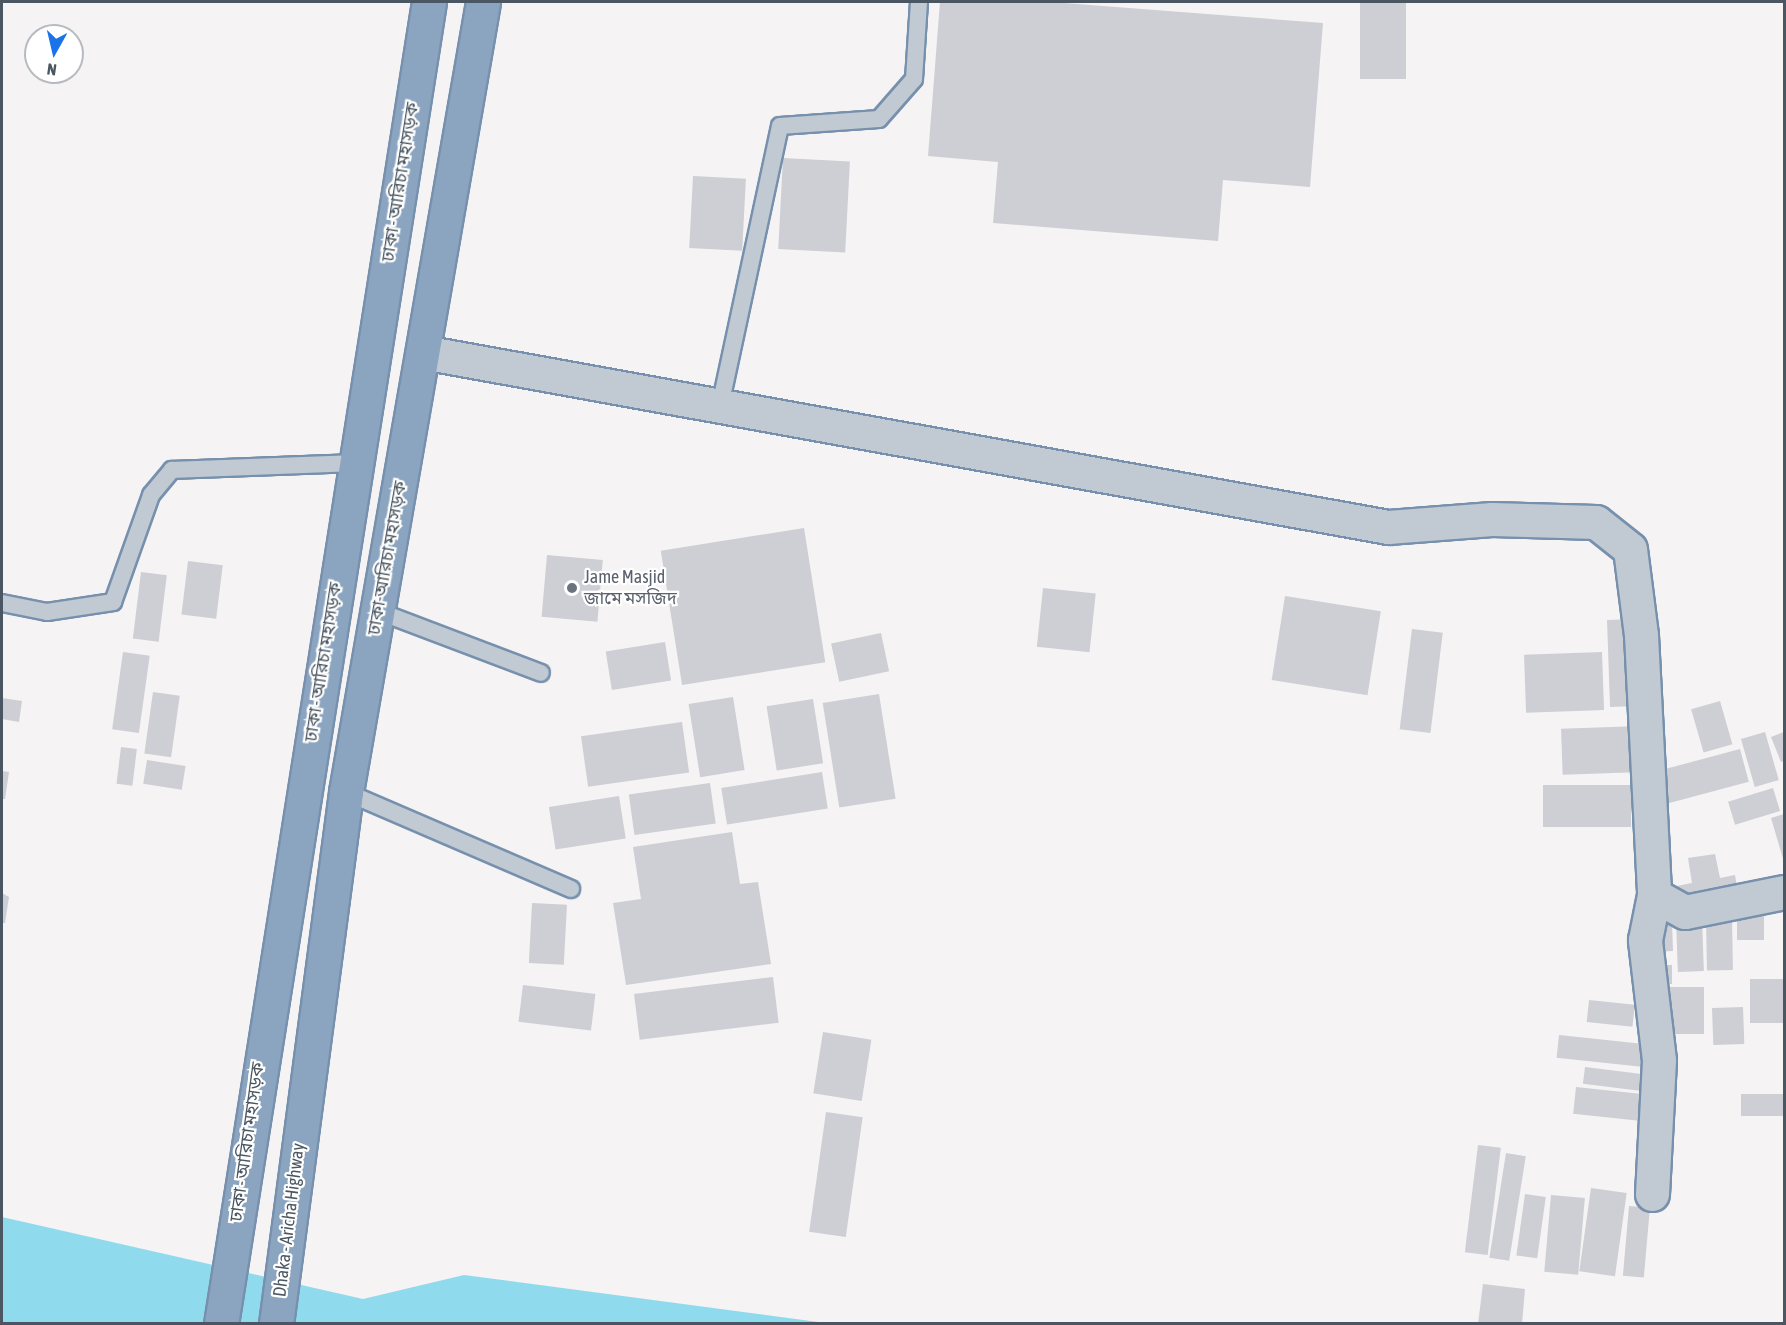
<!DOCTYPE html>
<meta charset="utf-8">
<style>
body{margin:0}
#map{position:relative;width:1786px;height:1325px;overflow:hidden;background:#f5f3f3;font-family:"Asap Condensed","Noto Sans Bengali",sans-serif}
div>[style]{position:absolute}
.water>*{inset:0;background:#90daee}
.building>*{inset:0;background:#cdcfd5;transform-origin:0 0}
.roads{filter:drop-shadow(2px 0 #7690ad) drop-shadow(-2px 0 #7690ad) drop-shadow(0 2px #7690ad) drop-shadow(0 -2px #7690ad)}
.lane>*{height:16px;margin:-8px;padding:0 8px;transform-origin:8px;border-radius:8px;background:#c1cad2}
.street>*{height:33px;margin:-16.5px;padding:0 16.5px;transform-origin:16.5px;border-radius:16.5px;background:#c1cad2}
.highway>*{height:33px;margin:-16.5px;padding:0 16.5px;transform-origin:16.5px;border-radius:16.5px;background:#8ba5c1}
.dots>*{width:16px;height:16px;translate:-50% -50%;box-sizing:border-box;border:3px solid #fff;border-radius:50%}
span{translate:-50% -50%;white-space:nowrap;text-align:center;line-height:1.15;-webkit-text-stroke:4.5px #fff;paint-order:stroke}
.street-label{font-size:18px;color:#4a5661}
.worship-label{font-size:18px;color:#5b616d}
.left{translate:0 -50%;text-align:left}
.frame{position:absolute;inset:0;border:3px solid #4a5661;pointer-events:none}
.north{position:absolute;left:24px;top:24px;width:60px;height:60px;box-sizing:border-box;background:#fff;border:2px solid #b7bbc0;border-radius:50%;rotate:188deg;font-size:16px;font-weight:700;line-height:24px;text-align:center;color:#4a5661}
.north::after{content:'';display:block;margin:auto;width:21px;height:27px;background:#1a73e8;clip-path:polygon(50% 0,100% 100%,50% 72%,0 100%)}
</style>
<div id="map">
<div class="water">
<i style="clip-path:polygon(2px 1217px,363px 1299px,464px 1275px,826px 1323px,2px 1324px)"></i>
</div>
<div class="building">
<i style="clip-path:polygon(940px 2px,1051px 2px,1323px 23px,1310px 187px,1223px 180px,1218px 241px,993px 223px,998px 162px,928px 156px)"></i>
<i style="left:1360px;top:2px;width:46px;height:77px"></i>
<i style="left:783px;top:158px;width:67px;height:91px;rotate:3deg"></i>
<i style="left:693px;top:176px;width:53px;height:72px;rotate:3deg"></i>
<i style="left:804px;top:528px;width:136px;height:145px;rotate:81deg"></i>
<i style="left:547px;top:555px;width:56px;height:62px;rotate:5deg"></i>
<i style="left:188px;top:561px;width:35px;height:54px;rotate:7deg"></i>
<i style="left:141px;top:572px;width:26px;height:67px;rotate:7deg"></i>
<i style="left:1043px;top:588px;width:53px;height:59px;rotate:6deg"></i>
<i style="left:1285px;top:596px;width:97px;height:85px;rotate:9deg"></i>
<i style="left:1634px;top:619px;width:87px;height:27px;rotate:88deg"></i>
<i style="left:1412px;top:629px;width:31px;height:101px;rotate:7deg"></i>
<i style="left:881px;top:633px;width:39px;height:51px;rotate:78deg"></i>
<i style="left:665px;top:642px;width:39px;height:60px;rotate:81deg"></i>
<i style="left:123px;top:652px;width:27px;height:78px;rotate:8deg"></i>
<i style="left:1602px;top:652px;width:58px;height:78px;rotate:88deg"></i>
<i style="left:153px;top:692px;width:27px;height:62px;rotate:8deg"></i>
<i style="left:879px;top:694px;width:106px;height:57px;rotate:81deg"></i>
<i style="left:733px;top:697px;width:74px;height:45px;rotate:81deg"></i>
<i style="clip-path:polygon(2px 698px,22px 701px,19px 722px,2px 719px)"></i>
<i style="left:813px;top:699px;width:65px;height:47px;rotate:81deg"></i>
<i style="left:1720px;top:701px;width:45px;height:30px;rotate:74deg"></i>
<i style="left:682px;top:722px;width:51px;height:102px;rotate:82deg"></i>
<i style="left:1641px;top:726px;width:46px;height:80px;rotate:88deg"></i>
<i style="left:1765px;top:732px;width:50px;height:25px;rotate:74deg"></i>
<i style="clip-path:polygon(1784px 732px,1784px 761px,1781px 762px,1771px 737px)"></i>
<i style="left:121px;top:747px;width:16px;height:37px;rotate:7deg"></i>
<i style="left:1740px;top:749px;width:34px;height:88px;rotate:75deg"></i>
<i style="left:147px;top:760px;width:39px;height:24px;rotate:9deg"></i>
<i style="clip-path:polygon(2px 771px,9px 772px,5px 799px,2px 799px)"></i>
<i style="left:822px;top:772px;width:37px;height:102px;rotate:81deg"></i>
<i style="left:710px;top:783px;width:41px;height:82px;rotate:82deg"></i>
<i style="left:1543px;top:785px;width:88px;height:42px"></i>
<i style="left:1773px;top:788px;width:24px;height:47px;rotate:73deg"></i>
<i style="left:619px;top:796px;width:43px;height:71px;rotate:81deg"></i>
<i style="clip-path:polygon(1784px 814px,1784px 862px,1771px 818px)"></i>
<i style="clip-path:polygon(732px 832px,740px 884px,758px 882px,771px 964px,626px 985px,613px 903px,641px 899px,633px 847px)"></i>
<i style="clip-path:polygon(1715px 854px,1720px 878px,1735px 875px,1738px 892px,1675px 903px,1672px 887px,1692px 883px,1688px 858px)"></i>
<i style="clip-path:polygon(2px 893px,9px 897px,5px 923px,2px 923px)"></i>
<i style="left:532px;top:903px;width:35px;height:60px;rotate:3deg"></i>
<i style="left:1737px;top:903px;width:27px;height:37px"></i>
<i style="left:1732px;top:917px;width:53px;height:26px;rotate:89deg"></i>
<i style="left:1702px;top:918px;width:53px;height:26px;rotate:88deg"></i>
<i style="left:1672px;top:922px;width:29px;height:20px;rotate:88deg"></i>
<i style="left:1672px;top:965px;width:19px;height:19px;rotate:90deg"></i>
<i style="left:773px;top:977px;width:46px;height:140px;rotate:83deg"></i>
<i style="left:1750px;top:979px;width:34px;height:44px"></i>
<i style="left:523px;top:985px;width:73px;height:37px;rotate:7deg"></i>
<i style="left:1662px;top:987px;width:42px;height:47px"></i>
<i style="left:1589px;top:1000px;width:46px;height:22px;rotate:6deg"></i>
<i style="left:1743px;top:1007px;width:37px;height:31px;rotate:88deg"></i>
<i style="left:823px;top:1032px;width:49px;height:62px;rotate:9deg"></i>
<i style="left:1559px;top:1035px;width:90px;height:23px;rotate:6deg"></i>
<i style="left:1585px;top:1067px;width:59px;height:17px;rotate:7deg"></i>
<i style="left:1576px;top:1087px;width:71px;height:27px;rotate:6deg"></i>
<i style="left:1741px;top:1094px;width:43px;height:22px"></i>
<i style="left:826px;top:1112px;width:37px;height:121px;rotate:8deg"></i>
<i style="left:1478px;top:1145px;width:23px;height:108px;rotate:7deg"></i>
<i style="left:1506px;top:1153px;width:20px;height:106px;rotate:9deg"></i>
<i style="left:1591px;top:1188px;width:36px;height:84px;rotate:8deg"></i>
<i style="left:1525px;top:1194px;width:21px;height:62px;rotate:8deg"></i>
<i style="left:1551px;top:1195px;width:34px;height:77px;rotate:5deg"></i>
<i style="left:1629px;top:1206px;width:21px;height:70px;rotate:5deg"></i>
<i style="clip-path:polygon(1483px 1284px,1525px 1289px,1522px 1324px,1478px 1324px)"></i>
</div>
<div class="roads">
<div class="lane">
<i style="left:720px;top:406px;width:286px;rotate:-77.9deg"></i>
<i style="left:780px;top:126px;width:99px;rotate:-4deg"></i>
<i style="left:879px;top:119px;width:53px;rotate:-48.8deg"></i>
<i style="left:914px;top:79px;width:77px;rotate:-86.3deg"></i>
<i style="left:2px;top:603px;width:46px;rotate:11.3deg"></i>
<i style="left:47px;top:612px;width:67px;rotate:-8.6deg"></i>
<i style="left:113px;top:602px;width:114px;rotate:-70.4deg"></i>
<i style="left:151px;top:495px;width:33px;rotate:-50deg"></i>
<i style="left:172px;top:470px;width:183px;rotate:-2.2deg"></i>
<i style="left:378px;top:611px;width:174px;rotate:20.8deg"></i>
<i style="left:346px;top:792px;width:245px;rotate:23.3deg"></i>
</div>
<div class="street">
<i style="left:423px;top:352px;width:981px;rotate:10.28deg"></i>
<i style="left:1388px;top:527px;width:104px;rotate:-4.4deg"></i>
<i style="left:1492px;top:519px;width:104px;rotate:1.7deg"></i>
<i style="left:1596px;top:522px;width:43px;rotate:38.5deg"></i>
<i style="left:1630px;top:549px;width:87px;rotate:82.7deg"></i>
<i style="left:1641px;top:635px;width:260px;rotate:87.1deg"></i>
<i style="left:1654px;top:895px;width:35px;rotate:29deg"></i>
<i style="left:1685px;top:912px;width:101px;rotate:-11.4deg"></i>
<i style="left:1652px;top:1194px;width:134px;rotate:-87deg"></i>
<i style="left:1659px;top:1060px;width:121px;rotate:-96.7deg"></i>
<i style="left:1645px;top:940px;width:46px;rotate:-78.7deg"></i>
</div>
<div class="highway">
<i style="left:221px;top:1324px;width:1338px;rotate:-81.06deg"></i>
<i style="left:276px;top:1324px;width:537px;rotate:-82.5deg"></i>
<i style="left:346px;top:792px;width:802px;rotate:-80.16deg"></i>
</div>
</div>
<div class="dots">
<i style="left:572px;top:588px;background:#6b7280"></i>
</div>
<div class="street-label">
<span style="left:400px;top:182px;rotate:-81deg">ঢাকা - আরিচা মহাসড়ক</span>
<span style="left:387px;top:558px;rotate:-80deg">ঢাকা-আরিচা মহাসড়ক</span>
<span style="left:323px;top:662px;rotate:-81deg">ঢাকা - আরিচা মহাসড়ক</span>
<span style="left:247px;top:1142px;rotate:-82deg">ঢাকা - আরিচা মহাসড়ক</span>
<span style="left:289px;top:1220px;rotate:-83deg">Dhaka - Aricha Highway</span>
</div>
<div class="worship-label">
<span class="left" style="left:584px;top:588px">Jame Masjid<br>জামে মসজিদ</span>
</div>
<div class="frame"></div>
<div class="north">N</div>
</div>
